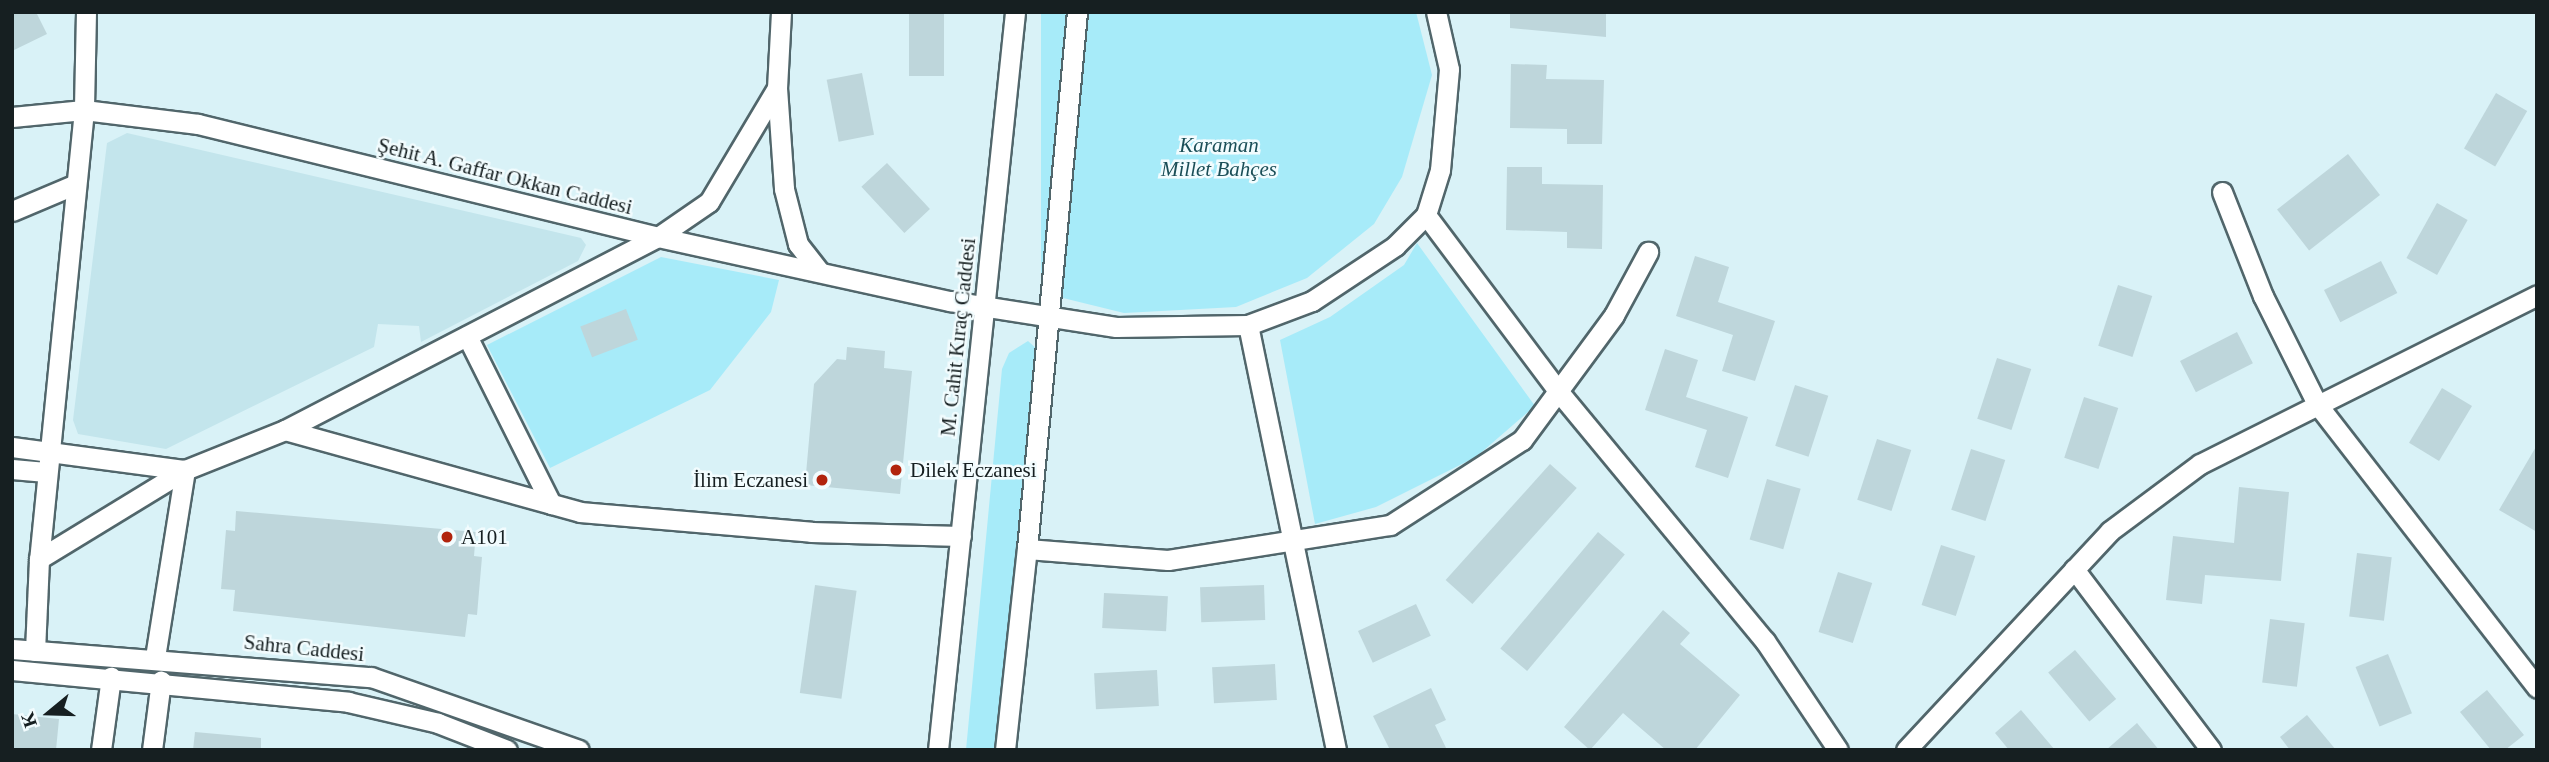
<!DOCTYPE html>
<meta charset="utf-8">
<style>
body{margin:0}
#map{position:relative;width:2549px;height:762px;overflow:hidden;background:#d9f2f7;font-family:"Times New Roman",serif}
div>[style]{position:absolute}
.built>*{inset:0;background:#c3e5ec}
.green>*{inset:0;background:#a7ebf9;transform-origin:0 0}
.building>*{inset:0;background:#bed6db;transform-origin:0 0}
.roads{filter:drop-shadow(2px 0 #51666b) drop-shadow(-2px 0 #51666b) drop-shadow(0 2px #51666b) drop-shadow(0 -2px #51666b)}
.minor>*{height:19px;margin:-9.5px;padding:0 9.5px;transform-origin:9.5px;border-radius:9.5px;background:#fff}
.dots>*{width:19px;height:19px;translate:-50% -50%;box-sizing:border-box;border:4px solid #f2fcfe;border-radius:50%}
span{translate:-50% -50%;white-space:nowrap;text-align:center;line-height:1.15;-webkit-text-stroke:5px #f2fcfe;paint-order:stroke}
.park-label{font-size:21px;color:#1b4f58;font-style:italic}
.street-label{font-size:21px;color:#161f21}
.poi-label{font-size:21px;color:#161f21}
.left{translate:0 -50%;text-align:left}
.right{translate:-100% -50%;text-align:right}
.frame{position:absolute;inset:0;border:14px solid #161f21;pointer-events:none}
.north{position:absolute;left:14px;top:678px;width:70px;height:70px;-webkit-text-stroke:5px #f2fcfe;paint-order:stroke;rotate:251deg;font-size:19px;font-weight:700;line-height:28px;text-align:center;color:#161f21}
.north::after{content:'';display:block;margin:auto;width:24px;height:32px;background:#161f21;clip-path:polygon(50% 0,100% 100%,50% 72%,0 100%)}
</style>
<div id="map">
<div class="built">
<i style="clip-path:polygon(127px 133px,581px 238px,586px 245px,578px 261px,421px 342px,419px 326px,378px 324px,374px 347px,166px 449px,78px 434px,73px 420px,107px 143px)"></i>
</div>
<div class="green">
<i style="left:1041px;top:12px;width:28px;height:282px"></i>
<i style="clip-path:polygon(1086px 12px,1416px 12px,1432px 75px,1402px 177px,1374px 224px,1307px 278px,1236px 307px,1124px 313px,1063px 298px)"></i>
<i style="clip-path:polygon(1417px 243px,1535px 406px,1476px 457px,1376px 507px,1315px 524px,1280px 340px,1330px 317px,1404px 265px)"></i>
<i style="clip-path:polygon(661px 257px,779px 280px,771px 312px,710px 390px,550px 468px,487px 345px)"></i>
<i style="clip-path:polygon(1028px 341px,1039px 351px,996px 750px,966px 750px,1002px 369px,1009px 353px)"></i>
</div>
<div class="building">
<i style="clip-path:polygon(12px 12px,36px 12px,47px 34px,12px 51px)"></i>
<i style="left:909px;top:12px;width:35px;height:64px"></i>
<i style="clip-path:polygon(1510px 12px,1606px 12px,1606px 37px,1510px 28px)"></i>
<i style="clip-path:polygon(1511px 64px,1547px 65px,1546px 79px,1604px 80px,1602px 144px,1567px 144px,1567px 129px,1510px 128px)"></i>
<i style="left:862px;top:73px;width:63px;height:36px;rotate:79deg"></i>
<i style="left:2496px;top:93px;width:36px;height:64px;rotate:30deg"></i>
<i style="left:2348px;top:154px;width:52px;height:90px;rotate:52deg"></i>
<i style="left:887px;top:163px;width:63px;height:35px;rotate:47deg"></i>
<i style="clip-path:polygon(1507px 167px,1542px 167px,1542px 184px,1603px 185px,1602px 249px,1567px 248px,1567px 232px,1506px 230px)"></i>
<i style="left:2437px;top:203px;width:35px;height:63px;rotate:29deg"></i>
<i style="clip-path:polygon(1695px 256px,1729px 267px,1718px 302px,1775px 321px,1755px 381px,1722px 371px,1733px 335px,1676px 316px)"></i>
<i style="left:2381px;top:261px;width:36px;height:64px;rotate:63deg"></i>
<i style="left:2118px;top:285px;width:36px;height:64px;rotate:18deg"></i>
<i style="left:626px;top:309px;width:33px;height:49px;rotate:69deg"></i>
<i style="left:2237px;top:332px;width:35px;height:64px;rotate:63deg"></i>
<i style="clip-path:polygon(847px 347px,885px 351px,884px 368px,912px 371px,900px 494px,805px 485px,814px 384px,837px 359px,846px 360px)"></i>
<i style="clip-path:polygon(1665px 349px,1698px 360px,1686px 397px,1748px 417px,1728px 478px,1695px 467px,1707px 430px,1645px 410px)"></i>
<i style="left:1997px;top:358px;width:36px;height:64px;rotate:18deg"></i>
<i style="left:1795px;top:385px;width:35px;height:64px;rotate:18deg"></i>
<i style="left:2442px;top:388px;width:35px;height:64px;rotate:31deg"></i>
<i style="left:2084px;top:397px;width:36px;height:64px;rotate:18deg"></i>
<i style="left:1877px;top:439px;width:36px;height:64px;rotate:18deg"></i>
<i style="clip-path:polygon(2537px 445px,2537px 532px,2499px 510px)"></i>
<i style="left:1971px;top:449px;width:36px;height:64px;rotate:18deg"></i>
<i style="left:1550px;top:464px;width:36px;height:156px;rotate:42deg"></i>
<i style="left:1767px;top:479px;width:35px;height:63px;rotate:16deg"></i>
<i style="clip-path:polygon(2239px 487px,2289px 492px,2281px 581px,2205px 575px,2202px 604px,2166px 600px,2173px 536px,2234px 543px)"></i>
<i style="clip-path:polygon(236px 511px,476px 532px,474px 556px,482px 557px,477px 615px,468px 614px,465px 637px,233px 611px,235px 590px,221px 589px,226px 530px,235px 531px)"></i>
<i style="left:1598px;top:532px;width:35px;height:152px;rotate:40deg"></i>
<i style="left:1941px;top:545px;width:36px;height:63px;rotate:18deg"></i>
<i style="left:2357px;top:553px;width:35px;height:64px;rotate:7deg"></i>
<i style="left:1838px;top:572px;width:36px;height:63px;rotate:18deg"></i>
<i style="left:815px;top:585px;width:42px;height:109px;rotate:8deg"></i>
<i style="left:1264px;top:585px;width:35px;height:64px;rotate:88deg"></i>
<i style="left:1104px;top:593px;width:64px;height:35px;rotate:3deg"></i>
<i style="left:1416px;top:604px;width:35px;height:64px;rotate:65deg"></i>
<i style="clip-path:polygon(1663px 610px,1690px 633px,1680px 644px,1740px 695px,1695px 750px,1666px 750px,1623px 713px,1590px 750px,1564px 727px)"></i>
<i style="left:2270px;top:619px;width:35px;height:64px;rotate:7deg"></i>
<i style="left:2075px;top:650px;width:64px;height:35px;rotate:50deg"></i>
<i style="left:2388px;top:654px;width:64px;height:35px;rotate:68deg"></i>
<i style="left:1275px;top:664px;width:36px;height:63px;rotate:87deg"></i>
<i style="left:1157px;top:670px;width:36px;height:63px;rotate:87deg"></i>
<i style="clip-path:polygon(1431px 688px,1446px 720px,1435px 725px,1447px 750px,1390px 750px,1373px 716px)"></i>
<i style="clip-path:polygon(2487px 690px,2524px 735px,2505px 750px,2491px 750px,2460px 712px)"></i>
<i style="clip-path:polygon(2021px 710px,2055px 750px,2009px 750px,1995px 733px)"></i>
<i style="clip-path:polygon(12px 714px,59px 719px,56px 750px,12px 750px)"></i>
<i style="clip-path:polygon(2307px 715px,2336px 750px,2290px 750px,2280px 737px)"></i>
<i style="clip-path:polygon(2137px 723px,2159px 750px,2106px 750px)"></i>
<i style="clip-path:polygon(195px 732px,261px 738px,261px 750px,193px 750px)"></i>
</div>
<div class="roads">
<div class="minor">
<i style="left:86px;top:12px;width:98px;rotate:91.2deg"></i>
<i style="left:84px;top:110px;width:451px;rotate:95.7deg"></i>
<i style="left:39px;top:559px;width:171px;rotate:-31.4deg"></i>
<i style="left:185px;top:470px;width:108px;rotate:-21.8deg"></i>
<i style="left:285px;top:430px;width:306px;rotate:15.5deg"></i>
<i style="left:580px;top:512px;width:232px;rotate:4.9deg"></i>
<i style="left:811px;top:532px;width:150px;rotate:1.5deg"></i>
<i style="left:781px;top:12px;width:76px;rotate:93deg"></i>
<i style="left:777px;top:88px;width:101px;rotate:86deg"></i>
<i style="left:784px;top:189px;width:57px;rotate:75.7deg"></i>
<i style="left:798px;top:244px;width:34px;rotate:52deg"></i>
<i style="left:1077px;top:12px;width:539px;rotate:95.32deg"></i>
<i style="left:1027px;top:549px;width:141px;rotate:4.5deg"></i>
<i style="left:1168px;top:560px;width:225px;rotate:-9deg"></i>
<i style="left:1390px;top:525px;width:157px;rotate:-32.8deg"></i>
<i style="left:1522px;top:440px;width:155px;rotate:-53.6deg"></i>
<i style="left:1614px;top:315px;width:72px;rotate:-61.6deg"></i>
<i style="left:12px;top:117px;width:72px;rotate:-5.6deg"></i>
<i style="left:84px;top:110px;width:115px;rotate:7deg"></i>
<i style="left:198px;top:124px;width:474px;rotate:13.8deg"></i>
<i style="left:658px;top:237px;width:299px;rotate:12.4deg"></i>
<i style="left:950px;top:301px;width:168px;rotate:8.9deg"></i>
<i style="left:1116px;top:327px;width:132px;rotate:-0.9deg"></i>
<i style="left:1248px;top:325px;width:68px;rotate:-20.6deg"></i>
<i style="left:1312px;top:301px;width:100px;rotate:-33.5deg"></i>
<i style="left:1395px;top:246px;width:44px;rotate:-45deg"></i>
<i style="left:1426px;top:215px;width:47px;rotate:-72.7deg"></i>
<i style="left:1440px;top:170px;width:101px;rotate:-84.9deg"></i>
<i style="left:1449px;top:69px;width:58px;rotate:-102.8deg"></i>
<i style="left:2222px;top:192px;width:112px;rotate:68.5deg"></i>
<i style="left:2263px;top:296px;width:121px;rotate:63.4deg"></i>
<i style="left:2317px;top:404px;width:359px;rotate:52.2deg"></i>
<i style="left:12px;top:211px;width:67px;rotate:-22.8deg"></i>
<i style="left:1426px;top:215px;width:220px;rotate:53.1deg"></i>
<i style="left:1558px;top:391px;width:325px;rotate:50.4deg"></i>
<i style="left:1765px;top:641px;width:131px;rotate:56.2deg"></i>
<i style="left:1248px;top:325px;width:434px;rotate:78.3deg"></i>
<i style="left:467px;top:336px;width:188px;rotate:63.4deg"></i>
<i style="left:285px;top:430px;width:420px;rotate:-27.4deg"></i>
<i style="left:658px;top:237px;width:62px;rotate:-34.5deg"></i>
<i style="left:709px;top:202px;width:133px;rotate:-59.2deg"></i>
<i style="left:12px;top:447px;width:175px;rotate:7.6deg"></i>
<i style="left:185px;top:470px;width:190px;rotate:99.1deg"></i>
<i style="left:12px;top:469px;width:34px;rotate:5deg"></i>
<i style="left:2074px;top:569px;width:227px;rotate:52.9deg"></i>
<i style="left:12px;top:649px;width:360px;rotate:4.5deg"></i>
<i style="left:371px;top:677px;width:220px;rotate:19.3deg"></i>
<i style="left:35px;top:651px;width:92px;rotate:-87.5deg"></i>
<i style="left:12px;top:670px;width:338px;rotate:5.4deg"></i>
<i style="left:348px;top:702px;width:92px;rotate:13.1deg"></i>
<i style="left:438px;top:723px;width:74px;rotate:21.4deg"></i>
<i style="left:101px;top:750px;width:74px;rotate:-82.2deg"></i>
<i style="left:152px;top:750px;width:70px;rotate:-82.6deg"></i>
<i style="left:938px;top:750px;width:742px;rotate:-84.04deg"></i>
<i style="left:1005px;top:750px;width:202px;rotate:-83.8deg"></i>
<i style="left:1906px;top:750px;width:299px;rotate:-47deg"></i>
<i style="left:2110px;top:531px;width:112px;rotate:-36.7deg"></i>
<i style="left:2200px;top:464px;width:377px;rotate:-26.6deg"></i>
</div>
</div>
<div class="dots">
<i style="left:896px;top:470px;background:#b1240d"></i>
<i style="left:822px;top:480px;background:#b1240d"></i>
<i style="left:447px;top:537px;background:#b1240d"></i>
</div>
<div class="park-label">
<span style="left:1219px;top:157px">Karaman<br>Millet Bahçes</span>
</div>
<div class="street-label">
<span style="left:505px;top:176px;rotate:14deg">Şehit A. Gaffar Okkan Caddesi</span>
<span style="left:958px;top:337px;rotate:-84deg">M. Cahit Kıraç Caddesi</span>
<span style="left:304px;top:648px;rotate:6deg">Sahra Caddesi</span>
</div>
<div class="poi-label">
<span class="left" style="left:910px;top:470px">Dilek Eczanesi</span>
<span class="right" style="left:808px;top:480px">İlim Eczanesi</span>
<span class="left" style="left:461px;top:537px">A101</span>
</div>
<div class="frame"></div>
<div class="north">K</div>
</div>
